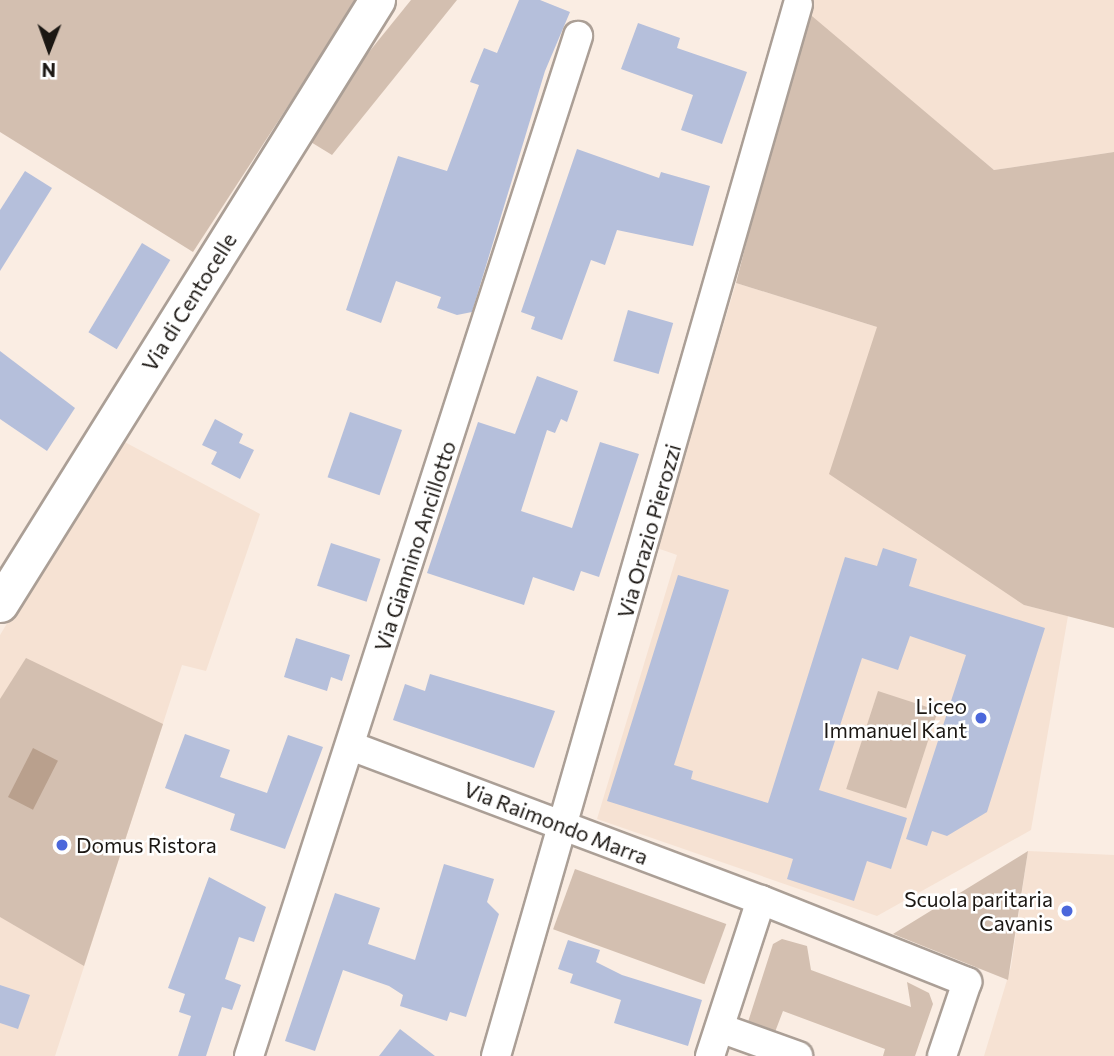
<!DOCTYPE html>
<style>
body{margin:0}
#map{position:relative;width:1114px;height:1056px;overflow:hidden;background:#faede3;font-family:Commissioner,sans-serif}
div>[style]{position:absolute}
.built>*{inset:0;background:#f6e2d3}
.green>*{inset:0;background:#d3bfb0;transform-origin:0 0}
.water>*{inset:0;background:#b9a08d;transform-origin:0 0}
.building>*{inset:0;background:#b5bfdb;transform-origin:0 0}
.roads{filter:drop-shadow(2px 0 #ab9f96) drop-shadow(-2px 0 #ab9f96) drop-shadow(0 2px #ab9f96) drop-shadow(0 -2px #ab9f96)}
.minor>*{height:28px;margin:-14px;padding:0 14px;transform-origin:14px;border-radius:14px;background:#fff}
.tertiary>*{height:35px;margin:-17.5px;padding:0 17.5px;transform-origin:17.5px;border-radius:17.5px;background:#fff}
.dots>*{width:19px;height:19px;translate:-50% -50%;box-sizing:border-box;border:4px solid #fff;border-radius:50%}
span{translate:-50% -50%;white-space:nowrap;text-align:center;line-height:1.15;-webkit-text-stroke:5px #fff;paint-order:stroke}
.street-label{font-size:21px;color:#1b1713}
.poi-label{font-size:21px;color:#1b1713}
.right{translate:-100% -50%;text-align:right}
.left{translate:0 -50%;text-align:left}
.north{position:absolute;left:14px;top:14px;width:70px;height:70px;-webkit-text-stroke:5px #fff;paint-order:stroke;rotate:181deg;font-size:19px;font-weight:700;line-height:28px;text-align:center;color:#1b1713}
.north::after{content:'';display:block;margin:auto;width:24px;height:32px;background:#1b1713;clip-path:polygon(50% 0,100% 100%,50% 72%,0 100%)}
</style>
<div id="map">
<div class="built">
<i style="clip-path:polygon(791px 0,1114px 0,1114px 152px,994px 170px)"></i>
<i style="clip-path:polygon(736px 283px,877px 327px,1024px 605px,1068px 616px,1031px 830px,877px 916px,597px 819px,677px 555px,657px 548px)"></i>
<i style="clip-path:polygon(119px 439px,260px 514px,206px 671px,182px 665px,55px 1056px,0 1056px,0 635px)"></i>
<i style="clip-path:polygon(1028px 851px,1114px 855px,1114px 1056px,984px 1056px,1011px 967px)"></i>
</div>
<div class="green">
<i style="clip-path:polygon(0 0,357px 0,193px 252px,0 132px)"></i>
<i style="clip-path:polygon(411px 0,457px 0,332px 155px,301px 136px)"></i>
<i style="clip-path:polygon(806px 11px,994px 170px,1114px 152px,1114px 628px,1024px 605px,829px 474px,877px 327px,736px 283px)"></i>
<i style="clip-path:polygon(26px 658px,163px 724px,84px 966px,0 917px,0 699px)"></i>
<i style="left:878px;top:691px;width:63px;height:103px;rotate:18deg"></i>
<i style="clip-path:polygon(1028px 851px,1008px 980px,893px 934px)"></i>
<i style="left:575px;top:869px;width:161px;height:64px;rotate:20deg"></i>
<i style="clip-path:polygon(782px 939px,807px 946px,811px 970px,911px 1007px,907px 982px,929px 993px,933px 1004px,915px 1056px,883px 1056px,885px 1049px,783px 1011px,775px 1032px,748px 1022px,773px 944px)"></i>
</div>
<div class="water">
<i style="left:33px;top:748px;width:28px;height:55px;rotate:27deg"></i>
</div>
<div class="building">
<i style="clip-path:polygon(519px 0,540px 0,570px 12px,545px 71px,472px 312px,457px 315px,437px 308px,441px 297px,396px 281px,381px 323px,346px 310px,398px 156px,447px 171px,479px 85px,470px 82px,484px 48px,497px 53px)"></i>
<i style="clip-path:polygon(638px 23px,680px 38px,677px 48px,747px 72px,722px 144px,681px 130px,693px 95px,621px 69px)"></i>
<i style="clip-path:polygon(577px 149px,659px 178px,661px 172px,710px 186px,693px 246px,617px 230px,605px 265px,591px 260px,562px 340px,531px 329px,535px 317px,521px 312px)"></i>
<i style="clip-path:polygon(25px 171px,52px 188px,0 271px,0 210px)"></i>
<i style="left:142px;top:243px;width:33px;height:104px;rotate:31deg"></i>
<i style="left:628px;top:310px;width:47px;height:53px;rotate:16deg"></i>
<i style="clip-path:polygon(0 351px,75px 408px,47px 451px,0 419px)"></i>
<i style="clip-path:polygon(537px 376px,578px 391px,567px 422px,561px 419px,555px 433px,547px 430px,521px 511px,572px 528px,600px 442px,639px 454px,599px 577px,581px 571px,574px 591px,533px 577px,524px 605px,427px 573px,478px 422px,515px 434px)"></i>
<i style="left:350px;top:412px;width:55px;height:69px;rotate:19deg"></i>
<i style="clip-path:polygon(215px 419px,243px 434px,239px 443px,254px 450px,240px 479px,211px 464px,217px 452px,202px 445px)"></i>
<i style="left:331px;top:543px;width:52px;height:45px;rotate:18deg"></i>
<i style="clip-path:polygon(883px 548px,917px 559px,909px 586px,1045px 628px,987px 812px,947px 836px,932px 831px,927px 846px,906px 839px,966px 655px,910px 636px,898px 670px,862px 658px,819px 790px,907px 818px,891px 869px,867px 861px,854px 901px,787px 879px,793px 859px,607px 801px,678px 575px,729px 590px,674px 765px,693px 771px,691px 779px,768px 803px,845px 557px,877px 566px)"></i>
<i style="clip-path:polygon(296px 638px,350px 655px,342px 681px,331px 677px,327px 691px,284px 677px)"></i>
<i style="clip-path:polygon(430px 674px,555px 711px,534px 768px,393px 720px,405px 684px,425px 691px)"></i>
<i style="clip-path:polygon(185px 734px,230px 750px,220px 777px,267px 793px,288px 735px,323px 747px,285px 849px,230px 830px,235px 814px,165px 788px)"></i>
<i style="clip-path:polygon(444px 864px,494px 879px,487px 902px,499px 914px,466px 1017px,450px 1012px,447px 1021px,400px 1006px,403px 995px,389px 986px,343px 970px,315px 1051px,285px 1041px,335px 893px,380px 908px,368px 944px,415px 960px)"></i>
<i style="clip-path:polygon(209px 877px,266px 907px,254px 942px,239px 937px,225px 979px,241px 985px,232px 1010px,222px 1007px,206px 1056px,178px 1056px,191px 1016px,179px 1012px,185px 994px,168px 988px)"></i>
<i style="clip-path:polygon(568px 940px,600px 950px,596px 962px,622px 975px,702px 1000px,688px 1046px,614px 1023px,621px 1000px,570px 983px,573px 974px,558px 969px)"></i>
<i style="clip-path:polygon(0 985px,30px 995px,18px 1029px,0 1023px)"></i>
<i style="clip-path:polygon(400px 1029px,435px 1056px,379px 1056px)"></i>
</div>
<div class="roads">
<div class="minor">
<i style="left:351px;top:746px;width:438px;rotate:20.6deg"></i>
<i style="left:720px;top:1028px;width:83px;rotate:19.7deg"></i>
<i style="left:249px;top:1056px;width:1072px;rotate:-72.12deg"></i>
<i style="left:496px;top:1056px;width:1094px;rotate:-73.98deg"></i>
<i style="left:710px;top:1056px;width:164px;rotate:-71.9deg"></i>
<i style="left:761px;top:900px;width:222px;rotate:21.7deg"></i>
<i style="left:967px;top:982px;width:78px;rotate:108.7deg"></i>
</div>
<div class="tertiary">
<i style="left:0;top:604px;width:712px;rotate:-58.03deg"></i>
</div>
</div>
<div class="dots">
<i style="left:981px;top:718px;background:#4b67db"></i>
<i style="left:62px;top:845px;background:#4b67db"></i>
<i style="left:1067px;top:911px;background:#4b67db"></i>
</div>
<div class="street-label">
<span style="left:189px;top:302px;rotate:-58deg">Via di Centocelle</span>
<span style="left:649px;top:531px;rotate:-74deg">Via Orazio Pierozzi</span>
<span style="left:415px;top:546px;rotate:-72deg">Via Giannino Ancillotto</span>
<span style="left:556px;top:823px;rotate:21deg">Via Raimondo Marra</span>
</div>
<div class="poi-label">
<span class="right" style="left:967px;top:718px">Liceo<br>Immanuel Kant</span>
<span class="left" style="left:76px;top:845px">Domus Ristora</span>
<span class="right" style="left:1053px;top:911px">Scuola paritaria<br>Cavanis</span>
</div>
<div class="north">N</div>
</div>
